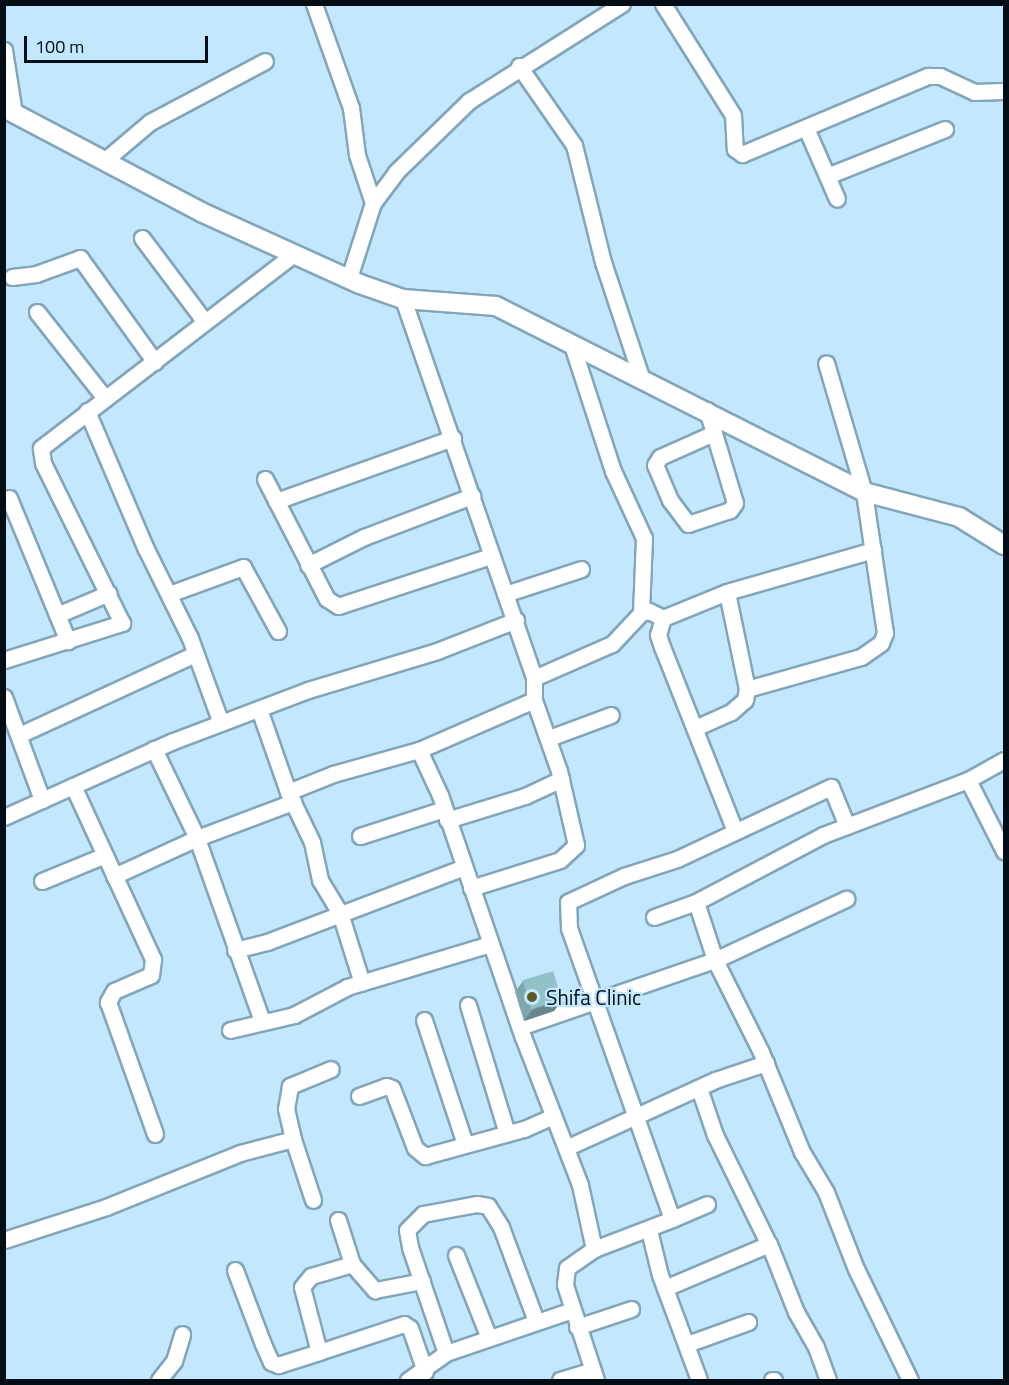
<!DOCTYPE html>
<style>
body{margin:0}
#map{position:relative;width:1009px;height:1385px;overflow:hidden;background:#c3e8fe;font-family:"Titillium Web",sans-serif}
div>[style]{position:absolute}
.roads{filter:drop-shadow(2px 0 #82a5ba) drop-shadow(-2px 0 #82a5ba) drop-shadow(0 2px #82a5ba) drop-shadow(0 -2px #82a5ba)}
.minor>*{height:15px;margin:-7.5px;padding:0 7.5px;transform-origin:7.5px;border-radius:7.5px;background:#fff}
.tertiary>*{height:18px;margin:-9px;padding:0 9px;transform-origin:9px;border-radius:9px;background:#fff}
.wall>*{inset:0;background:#7ea6ac}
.shaded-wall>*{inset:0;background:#67878c}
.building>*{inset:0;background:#93c1c8;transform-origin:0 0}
.dots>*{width:16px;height:16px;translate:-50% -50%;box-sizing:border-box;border:3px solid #c3e8fe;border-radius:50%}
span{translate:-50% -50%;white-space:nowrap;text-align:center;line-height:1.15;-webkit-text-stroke:4.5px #c3e8fe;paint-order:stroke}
.poi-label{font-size:21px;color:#030d15}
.left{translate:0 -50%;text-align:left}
.frame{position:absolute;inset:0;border:6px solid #030d15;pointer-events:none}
.scale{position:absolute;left:24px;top:36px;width:184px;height:27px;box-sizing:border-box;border:3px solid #030d15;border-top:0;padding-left:8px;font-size:18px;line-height:21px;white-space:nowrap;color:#030d15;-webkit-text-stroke:4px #c3e8fe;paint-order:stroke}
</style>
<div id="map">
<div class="roads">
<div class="minor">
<i style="left:314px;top:4px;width:110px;rotate:70.4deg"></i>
<i style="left:351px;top:108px;width:47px;rotate:82.7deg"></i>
<i style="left:357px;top:155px;width:51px;rotate:71.6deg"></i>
<i style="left:663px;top:4px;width:131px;rotate:57.8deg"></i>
<i style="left:733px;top:115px;width:34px;rotate:87deg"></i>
<i style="left:735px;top:149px;width:9px;rotate:36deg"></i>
<i style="left:742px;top:154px;width:202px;rotate:-22.8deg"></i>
<i style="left:928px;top:76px;width:12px"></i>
<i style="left:940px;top:76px;width:38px;rotate:25deg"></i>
<i style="left:974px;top:92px;width:30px;rotate:-2deg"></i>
<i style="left:4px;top:50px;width:64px;rotate:81deg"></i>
<i style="left:519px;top:66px;width:96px;rotate:55.2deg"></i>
<i style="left:574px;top:145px;width:121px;rotate:76.1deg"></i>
<i style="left:603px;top:262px;width:121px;rotate:71.7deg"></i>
<i style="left:806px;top:128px;width:77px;rotate:66.4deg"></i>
<i style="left:104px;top:161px;width:60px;rotate:-40.3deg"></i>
<i style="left:150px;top:122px;width:130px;rotate:-27.9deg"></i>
<i style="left:827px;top:176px;width:127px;rotate:-21.7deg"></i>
<i style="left:142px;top:238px;width:105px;rotate:53.1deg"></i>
<i style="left:12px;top:277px;width:24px;rotate:-7deg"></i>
<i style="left:36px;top:274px;width:47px;rotate:-20deg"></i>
<i style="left:80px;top:258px;width:128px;rotate:54.2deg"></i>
<i style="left:349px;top:278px;width:79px;rotate:-72.3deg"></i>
<i style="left:373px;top:203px;width:39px;rotate:-53deg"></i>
<i style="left:396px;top:172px;width:102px;rotate:-44.2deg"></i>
<i style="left:469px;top:101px;width:181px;rotate:-32.4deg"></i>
<i style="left:403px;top:299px;width:401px;rotate:70.9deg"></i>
<i style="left:534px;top:678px;width:22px;rotate:90deg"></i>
<i style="left:534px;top:700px;width:125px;rotate:156.5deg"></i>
<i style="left:419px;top:750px;width:50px;rotate:65deg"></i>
<i style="left:440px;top:795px;width:256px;rotate:71.1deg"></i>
<i style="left:523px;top:1037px;width:159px;rotate:68.9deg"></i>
<i style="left:580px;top:1185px;width:66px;rotate:77.7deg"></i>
<i style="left:594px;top:1249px;width:33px;rotate:145deg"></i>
<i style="left:567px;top:1268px;width:17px;rotate:97deg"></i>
<i style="left:565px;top:1285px;width:100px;rotate:71.9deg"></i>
<i style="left:37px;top:312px;width:110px;rotate:51.7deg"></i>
<i style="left:572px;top:345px;width:133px;rotate:72deg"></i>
<i style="left:613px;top:471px;width:74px;rotate:65.2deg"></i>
<i style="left:644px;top:538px;width:75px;rotate:92.3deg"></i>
<i style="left:707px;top:410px;width:97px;rotate:73.2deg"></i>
<i style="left:735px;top:503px;width:9px;rotate:126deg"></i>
<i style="left:730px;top:510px;width:44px;rotate:161.6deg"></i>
<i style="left:688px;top:524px;width:30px;rotate:-127deg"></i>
<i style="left:670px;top:500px;width:38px;rotate:-113deg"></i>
<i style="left:655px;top:465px;width:9px;rotate:-58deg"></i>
<i style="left:660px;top:457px;width:59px;rotate:-24deg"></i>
<i style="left:87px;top:411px;width:148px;rotate:66.9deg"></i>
<i style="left:145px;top:547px;width:102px;rotate:63.7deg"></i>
<i style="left:190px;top:638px;width:90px;rotate:70deg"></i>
<i style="left:265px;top:479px;width:135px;rotate:62.7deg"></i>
<i style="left:327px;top:599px;width:13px;rotate:32deg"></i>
<i style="left:338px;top:606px;width:161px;rotate:-18.1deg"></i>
<i style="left:9px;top:498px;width:155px;rotate:67.6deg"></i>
<i style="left:276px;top:501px;width:188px;rotate:-19.6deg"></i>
<i style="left:308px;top:565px;width:63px;rotate:-26.6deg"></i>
<i style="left:364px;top:537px;width:116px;rotate:-20.8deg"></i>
<i style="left:169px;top:594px;width:79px;rotate:-20deg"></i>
<i style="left:243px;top:567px;width:73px;rotate:61.3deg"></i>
<i style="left:505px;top:594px;width:80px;rotate:-18.2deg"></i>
<i style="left:57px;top:615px;width:56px;rotate:-22.9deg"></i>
<i style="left:4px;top:660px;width:124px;rotate:-17.4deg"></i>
<i style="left:122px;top:623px;width:178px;rotate:-116.3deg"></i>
<i style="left:43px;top:463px;width:15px;rotate:-98deg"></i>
<i style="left:41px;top:448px;width:319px;rotate:-37.5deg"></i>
<i style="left:534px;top:678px;width:85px;rotate:-23.6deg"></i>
<i style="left:612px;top:644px;width:42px;rotate:-46.9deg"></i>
<i style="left:641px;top:613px;width:8px;rotate:-14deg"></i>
<i style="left:649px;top:611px;width:16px;rotate:27deg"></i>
<i style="left:747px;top:689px;width:118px;rotate:-15.7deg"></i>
<i style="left:861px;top:657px;width:24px;rotate:-35deg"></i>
<i style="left:881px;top:643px;width:11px;rotate:-68deg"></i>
<i style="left:885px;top:633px;width:143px;rotate:-98.5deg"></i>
<i style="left:864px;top:492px;width:134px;rotate:-106.4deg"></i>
<i style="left:4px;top:697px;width:110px;rotate:69.7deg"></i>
<i style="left:259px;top:709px;width:88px;rotate:70.7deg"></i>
<i style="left:288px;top:792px;width:55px;rotate:64.4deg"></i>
<i style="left:312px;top:842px;width:39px;rotate:78deg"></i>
<i style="left:320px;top:880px;width:39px;rotate:59deg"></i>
<i style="left:340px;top:913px;width:73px;rotate:72.6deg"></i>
<i style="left:695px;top:728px;width:39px;rotate:-24deg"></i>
<i style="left:731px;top:712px;width:18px;rotate:-41deg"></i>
<i style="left:745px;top:700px;width:11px;rotate:-80deg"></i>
<i style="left:747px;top:689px;width:99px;rotate:-101.7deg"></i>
<i style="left:19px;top:735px;width:194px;rotate:-24.7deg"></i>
<i style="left:549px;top:738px;width:66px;rotate:-20.4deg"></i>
<i style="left:968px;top:780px;width:80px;rotate:63.1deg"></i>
<i style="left:73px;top:786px;width:191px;rotate:65.2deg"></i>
<i style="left:153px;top:959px;width:16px;rotate:97deg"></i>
<i style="left:151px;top:975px;width:40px;rotate:156.6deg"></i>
<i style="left:114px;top:991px;width:13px;rotate:119deg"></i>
<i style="left:108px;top:1002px;width:140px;rotate:70.4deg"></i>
<i style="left:288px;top:792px;width:48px;rotate:-21.8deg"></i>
<i style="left:333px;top:774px;width:89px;rotate:-15.6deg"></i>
<i style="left:4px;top:817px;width:185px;rotate:-24.2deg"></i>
<i style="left:173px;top:741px;width:144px;rotate:-20.7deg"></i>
<i style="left:308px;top:690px;width:135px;rotate:-16.8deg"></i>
<i style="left:437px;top:651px;width:85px;rotate:-21.4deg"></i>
<i style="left:447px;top:820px;width:82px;rotate:-17.1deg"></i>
<i style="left:525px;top:796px;width:40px;rotate:-25deg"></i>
<i style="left:735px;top:831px;width:198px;rotate:-111.6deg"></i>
<i style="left:662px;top:647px;width:13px;rotate:-108deg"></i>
<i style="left:658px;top:635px;width:18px;rotate:-74deg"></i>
<i style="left:663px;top:618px;width:69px;rotate:-22.1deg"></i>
<i style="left:727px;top:592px;width:152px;rotate:-16deg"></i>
<i style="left:360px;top:836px;width:88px;rotate:-17.8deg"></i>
<i style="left:114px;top:876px;width:91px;rotate:-24.6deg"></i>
<i style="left:197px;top:838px;width:99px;rotate:-115.8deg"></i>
<i style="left:42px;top:881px;width:68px;rotate:-22.4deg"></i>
<i style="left:471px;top:888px;width:93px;rotate:-17.5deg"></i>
<i style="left:560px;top:860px;width:22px;rotate:-43deg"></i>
<i style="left:576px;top:845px;width:76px;rotate:-102.9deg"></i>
<i style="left:559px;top:771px;width:75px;rotate:-109.4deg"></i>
<i style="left:654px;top:917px;width:45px;rotate:-19.7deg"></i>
<i style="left:235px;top:950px;width:33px;rotate:-14deg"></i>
<i style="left:267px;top:942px;width:209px;rotate:-20.8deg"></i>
<i style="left:468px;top:1005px;width:134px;rotate:73.1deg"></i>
<i style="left:424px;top:1020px;width:131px;rotate:71.7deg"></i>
<i style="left:262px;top:1021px;width:194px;rotate:-109.6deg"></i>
<i style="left:197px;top:838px;width:103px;rotate:-20.6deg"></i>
<i style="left:520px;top:1027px;width:206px;rotate:-19deg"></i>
<i style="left:715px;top:960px;width:145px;rotate:-25deg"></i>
<i style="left:230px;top:1030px;width:66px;rotate:-13.2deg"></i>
<i style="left:294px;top:1015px;width:60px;rotate:-27.8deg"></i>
<i style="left:347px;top:987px;width:149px;rotate:-16.7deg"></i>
<i style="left:699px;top:1088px;width:50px;rotate:71.2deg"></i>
<i style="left:715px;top:1135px;width:127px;rotate:63.8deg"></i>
<i style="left:771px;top:1249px;width:68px;rotate:68.4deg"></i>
<i style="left:796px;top:1312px;width:40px;rotate:60.3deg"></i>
<i style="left:816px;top:1347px;width:35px;rotate:70deg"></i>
<i style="left:359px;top:1096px;width:29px;rotate:-20deg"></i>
<i style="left:386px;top:1086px;width:6px;rotate:18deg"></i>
<i style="left:392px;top:1088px;width:64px;rotate:69deg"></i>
<i style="left:415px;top:1148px;width:13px;rotate:39deg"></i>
<i style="left:425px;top:1156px;width:103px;rotate:-15.3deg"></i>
<i style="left:524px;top:1129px;width:32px;rotate:-24deg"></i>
<i style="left:293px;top:1139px;width:64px;rotate:71.8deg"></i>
<i style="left:568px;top:1147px;width:162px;rotate:-24.5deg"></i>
<i style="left:715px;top:1080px;width:54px;rotate:-18.4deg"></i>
<i style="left:672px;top:1219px;width:38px;rotate:-23deg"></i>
<i style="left:338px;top:1220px;width:46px;rotate:72.3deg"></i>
<i style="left:649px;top:1230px;width:46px;rotate:76.3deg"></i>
<i style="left:660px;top:1275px;width:112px;rotate:69.6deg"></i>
<i style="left:4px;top:1240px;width:107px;rotate:-17.9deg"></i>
<i style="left:106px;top:1207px;width:144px;rotate:-21.9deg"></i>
<i style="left:240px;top:1153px;width:55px;rotate:-14.8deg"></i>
<i style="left:293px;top:1139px;width:31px;rotate:-103deg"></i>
<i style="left:286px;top:1109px;width:23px;rotate:-80deg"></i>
<i style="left:290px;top:1086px;width:44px;rotate:-22.5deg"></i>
<i style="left:594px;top:1249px;width:84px;rotate:-21deg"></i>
<i style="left:672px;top:1219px;width:309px;rotate:-109.5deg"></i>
<i style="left:569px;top:928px;width:26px;rotate:-92deg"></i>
<i style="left:568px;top:902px;width:62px;rotate:-24.9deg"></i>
<i style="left:624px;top:876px;width:56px;rotate:-17.8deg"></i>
<i style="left:677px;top:859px;width:170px;rotate:-25.1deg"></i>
<i style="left:831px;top:787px;width:42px;rotate:67.7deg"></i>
<i style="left:456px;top:1255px;width:89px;rotate:68.3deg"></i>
<i style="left:235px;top:1270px;width:79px;rotate:69.3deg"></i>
<i style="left:263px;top:1344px;width:20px;rotate:66deg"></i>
<i style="left:271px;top:1362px;width:8px;rotate:23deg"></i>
<i style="left:278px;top:1365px;width:43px;rotate:-17.6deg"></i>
<i style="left:319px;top:1352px;width:67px;rotate:-104.7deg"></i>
<i style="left:302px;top:1287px;width:14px;rotate:-51deg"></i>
<i style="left:311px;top:1276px;width:43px;rotate:-16.3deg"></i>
<i style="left:352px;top:1264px;width:35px;rotate:49deg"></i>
<i style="left:375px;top:1290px;width:48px;rotate:-10.8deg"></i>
<i style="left:665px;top:1288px;width:113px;rotate:-22.9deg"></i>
<i style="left:577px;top:1327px;width:57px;rotate:-18.4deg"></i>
<i style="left:687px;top:1344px;width:65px;rotate:-19.8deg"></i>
<i style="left:319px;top:1352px;width:89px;rotate:-18.2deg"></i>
<i style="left:404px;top:1324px;width:7px;rotate:34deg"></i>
<i style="left:410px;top:1328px;width:46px;rotate:70.8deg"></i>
<i style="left:446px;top:1353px;width:112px;rotate:-108.8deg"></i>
<i style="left:410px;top:1247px;width:17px;rotate:-100deg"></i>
<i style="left:407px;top:1230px;width:23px;rotate:-45deg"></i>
<i style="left:423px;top:1214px;width:55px;rotate:-10.5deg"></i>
<i style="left:477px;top:1204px;width:11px;rotate:10deg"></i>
<i style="left:488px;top:1206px;width:25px;rotate:58deg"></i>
<i style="left:501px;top:1227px;width:100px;rotate:69.6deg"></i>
<i style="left:159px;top:1380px;width:24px;rotate:-52deg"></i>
<i style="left:174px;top:1361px;width:28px;rotate:-73deg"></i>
<i style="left:408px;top:1380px;width:47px;rotate:-35.4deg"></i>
<i style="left:446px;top:1353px;width:133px;rotate:-18.8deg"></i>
<i style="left:560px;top:1380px;width:34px;rotate:-17deg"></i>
<i style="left:772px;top:1380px;width:2px"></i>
<i style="left:910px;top:1380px;width:123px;rotate:-115.9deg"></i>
<i style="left:856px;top:1269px;width:83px;rotate:-111.3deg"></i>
<i style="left:826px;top:1192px;width:47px;rotate:-121deg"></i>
<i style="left:802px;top:1152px;width:108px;rotate:-112.3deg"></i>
<i style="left:761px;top:1052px;width:103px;rotate:-116.6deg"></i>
<i style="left:715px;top:960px;width:61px;rotate:-108.1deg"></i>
<i style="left:696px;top:902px;width:144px;rotate:-27.8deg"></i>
<i style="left:823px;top:835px;width:155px;rotate:-20.8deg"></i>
<i style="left:968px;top:780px;width:41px;rotate:-29.1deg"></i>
</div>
<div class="tertiary">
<i style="left:4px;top:108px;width:223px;rotate:27.8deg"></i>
<i style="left:201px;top:212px;width:175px;rotate:24.4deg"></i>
<i style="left:360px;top:284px;width:46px;rotate:19.2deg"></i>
<i style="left:403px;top:299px;width:93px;rotate:4.3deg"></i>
<i style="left:496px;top:306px;width:412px;rotate:26.8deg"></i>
<i style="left:864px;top:492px;width:98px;rotate:14.7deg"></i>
<i style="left:959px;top:517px;width:53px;rotate:31.9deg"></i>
</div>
</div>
<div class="wall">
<i style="clip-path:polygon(523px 981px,562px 1000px,554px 1011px,524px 1021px,515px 992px)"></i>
</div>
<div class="shaded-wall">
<i style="clip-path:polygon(562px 1000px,554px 1011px,524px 1021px,532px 1010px)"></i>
</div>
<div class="building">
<i style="left:553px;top:971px;width:30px;height:32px;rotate:73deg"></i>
</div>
<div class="dots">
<i style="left:532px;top:997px;background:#5e5a26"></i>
</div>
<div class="poi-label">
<span class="left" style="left:546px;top:997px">Shifa Clinic</span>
</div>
<div class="frame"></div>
<div class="scale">100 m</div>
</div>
